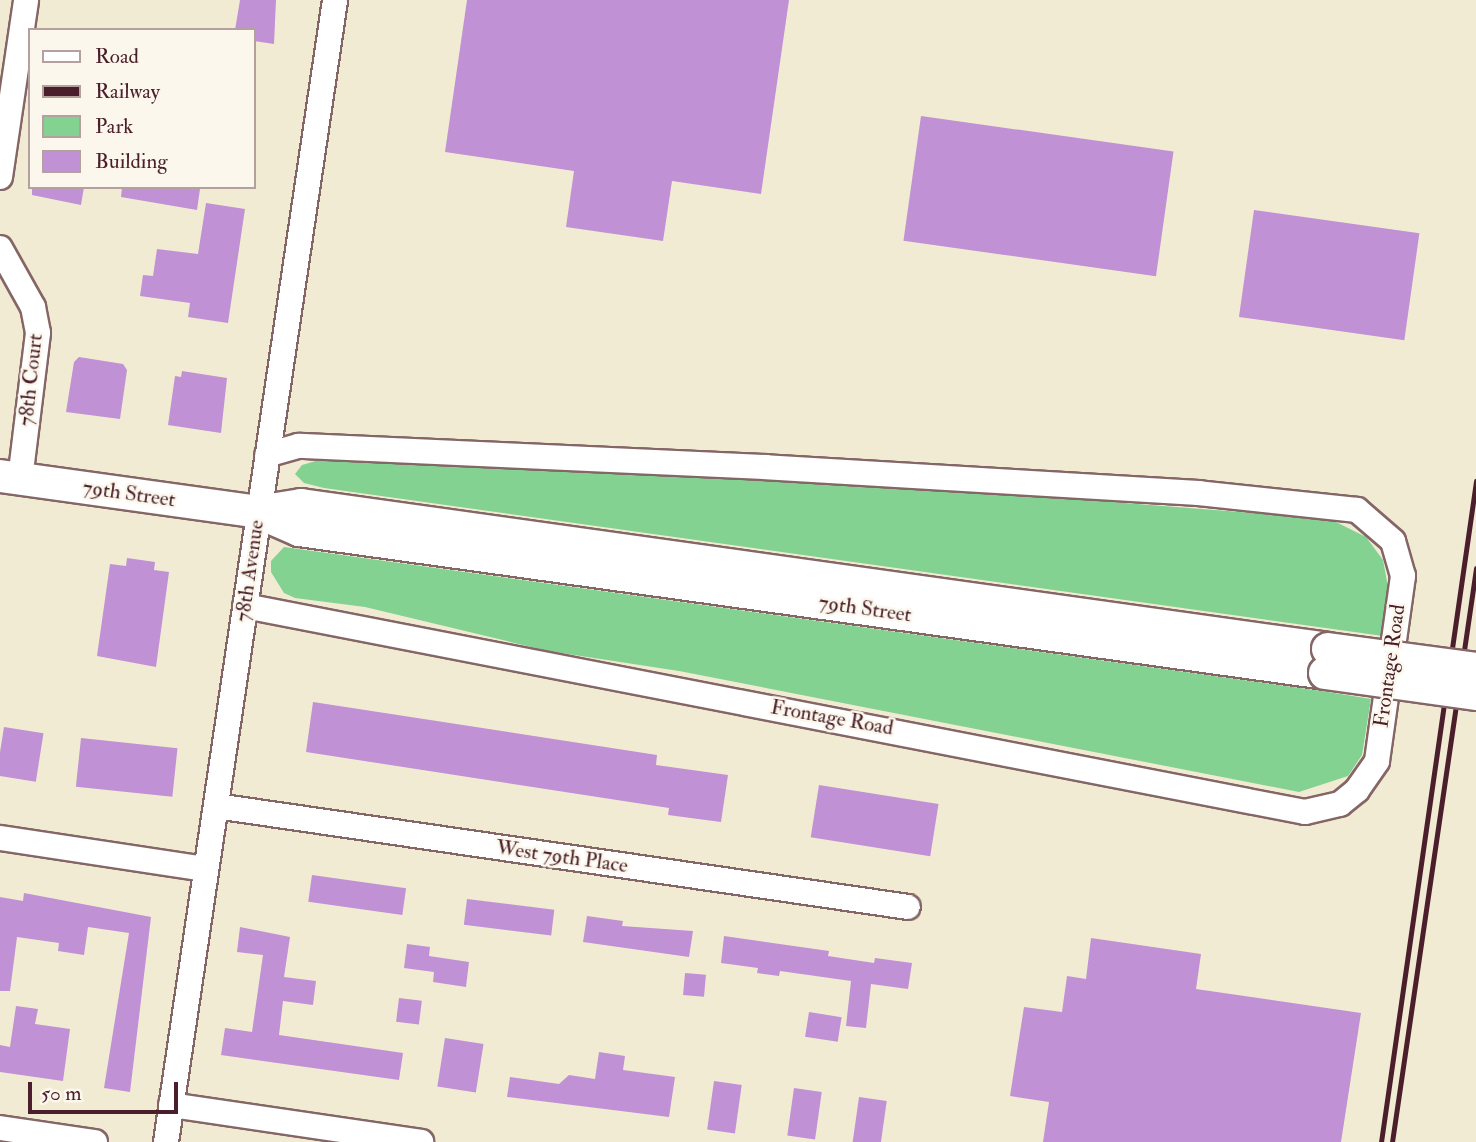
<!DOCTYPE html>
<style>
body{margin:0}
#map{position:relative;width:1476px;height:1142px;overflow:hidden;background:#f2ebd3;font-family:"IM FELL Double Pica",serif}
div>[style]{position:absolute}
.green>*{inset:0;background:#83d292}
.building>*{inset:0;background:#c091d4;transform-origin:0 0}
.roads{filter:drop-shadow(2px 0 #856666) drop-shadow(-2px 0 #856666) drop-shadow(0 2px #856666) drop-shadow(0 -2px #856666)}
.minor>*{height:24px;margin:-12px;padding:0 12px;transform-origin:12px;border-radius:12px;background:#fff}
.major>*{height:32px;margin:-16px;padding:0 16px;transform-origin:16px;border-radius:16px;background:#fff}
.rail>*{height:5px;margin:-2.5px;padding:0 2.5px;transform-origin:2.5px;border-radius:2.5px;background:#4a1f2b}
.bridges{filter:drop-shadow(2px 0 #856666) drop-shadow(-2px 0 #856666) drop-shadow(0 2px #856666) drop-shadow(0 -2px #856666)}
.major-bridge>*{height:32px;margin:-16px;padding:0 16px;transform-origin:16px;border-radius:16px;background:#fff}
span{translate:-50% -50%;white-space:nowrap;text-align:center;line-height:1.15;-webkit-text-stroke:5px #fbf7ec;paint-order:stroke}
.street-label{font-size:21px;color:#4a1f2b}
.legend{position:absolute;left:28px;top:28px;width:228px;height:161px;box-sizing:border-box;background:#fbf7ec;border:2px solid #b4a19f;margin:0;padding:9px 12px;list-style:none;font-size:21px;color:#4a1f2b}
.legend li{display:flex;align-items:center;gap:14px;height:35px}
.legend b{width:35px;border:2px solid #b4a19f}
.scale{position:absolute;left:28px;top:1082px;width:150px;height:32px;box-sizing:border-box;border:4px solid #4a1f2b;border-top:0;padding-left:9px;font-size:21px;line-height:24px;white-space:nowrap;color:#4a1f2b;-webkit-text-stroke:5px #fbf7ec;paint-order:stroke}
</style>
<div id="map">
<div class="green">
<i style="clip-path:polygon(326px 458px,984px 492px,1330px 519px,1366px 537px,1383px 560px,1388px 587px,1383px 636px,324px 488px,304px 483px,295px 474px,302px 465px)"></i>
<i style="clip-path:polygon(284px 547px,1322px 691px,1371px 699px,1362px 755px,1348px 776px,1299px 792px,679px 671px,548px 651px,365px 607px,295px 598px,284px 593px,271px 572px,271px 561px)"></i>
</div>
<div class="building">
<i style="clip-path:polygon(240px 0,276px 0,274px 44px,254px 41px,254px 30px,235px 30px)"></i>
<i style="clip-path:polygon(467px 0,789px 0,761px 194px,672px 181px,663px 241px,566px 227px,574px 171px,445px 152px)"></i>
<i style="left:921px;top:116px;width:255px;height:126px;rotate:8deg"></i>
<i style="clip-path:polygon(32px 187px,84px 187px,81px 205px,32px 195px)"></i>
<i style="clip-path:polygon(122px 187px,200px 189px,197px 210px,121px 197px)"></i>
<i style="clip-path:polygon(206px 203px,245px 209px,228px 323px,188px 317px,190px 303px,140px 296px,143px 275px,153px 276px,157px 249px,198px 254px)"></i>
<i style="left:1254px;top:210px;width:167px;height:108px;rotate:8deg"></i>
<i style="clip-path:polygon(79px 357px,123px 364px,127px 370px,120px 419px,66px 412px,74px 362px)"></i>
<i style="clip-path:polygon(182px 371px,227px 378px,221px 433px,168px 425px,175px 376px,181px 377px)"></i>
<i style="clip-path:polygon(127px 558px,155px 562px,154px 570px,169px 572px,156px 667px,97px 656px,110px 564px,126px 566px)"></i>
<i style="clip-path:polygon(313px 702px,657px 755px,656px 765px,728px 775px,721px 822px,668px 815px,669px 808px,306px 752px)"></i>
<i style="left:4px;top:727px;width:40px;height:49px;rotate:9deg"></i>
<i style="left:81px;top:738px;width:97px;height:49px;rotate:6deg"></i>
<i style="left:819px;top:785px;width:121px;height:53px;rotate:9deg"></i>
<i style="left:312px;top:875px;width:95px;height:27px;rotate:8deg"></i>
<i style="clip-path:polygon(24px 893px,151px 917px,130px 1092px,104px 1088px,129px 933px,88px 927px,84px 955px,58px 951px,59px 943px,17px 937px,10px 991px,0 991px,0 897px,23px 901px)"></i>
<i style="left:467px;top:899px;width:88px;height:26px;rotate:7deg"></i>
<i style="clip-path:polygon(587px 916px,623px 921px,622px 926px,693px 931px,689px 957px,583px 942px)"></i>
<i style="clip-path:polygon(240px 927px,290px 937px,284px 977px,316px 981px,313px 1005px,283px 1001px,279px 1035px,403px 1053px,399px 1080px,221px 1055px,225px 1028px,252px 1032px,263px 955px,237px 952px)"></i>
<i style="clip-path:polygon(724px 936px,829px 951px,828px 956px,874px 963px,875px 958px,912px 963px,908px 989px,871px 984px,866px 1028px,846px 1026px,851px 981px,780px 971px,779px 976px,757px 973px,758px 968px,721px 963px)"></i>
<i style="clip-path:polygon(1091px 938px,1201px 954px,1196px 989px,1361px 1013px,1341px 1142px,1043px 1142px,1049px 1102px,1010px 1096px,1024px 1007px,1062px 1012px,1067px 976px,1086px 979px)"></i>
<i style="clip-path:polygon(407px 944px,430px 947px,429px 956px,469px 962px,466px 987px,433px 982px,434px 972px,404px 968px)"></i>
<i style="left:685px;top:973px;width:21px;height:22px;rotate:5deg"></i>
<i style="left:399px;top:998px;width:23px;height:24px;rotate:7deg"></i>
<i style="clip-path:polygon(16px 1006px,38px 1009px,35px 1024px,70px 1029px,63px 1081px,0 1072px,0 1045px,10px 1047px)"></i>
<i style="left:809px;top:1012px;width:33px;height:25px;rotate:9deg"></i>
<i style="left:445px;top:1038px;width:39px;height:49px;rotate:9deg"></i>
<i style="clip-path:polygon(599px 1052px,625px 1056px,623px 1070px,675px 1077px,669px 1117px,507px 1097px,510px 1077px,559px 1084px,569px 1075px,595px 1079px)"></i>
<i style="left:714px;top:1081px;width:28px;height:49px;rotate:8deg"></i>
<i style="left:794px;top:1088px;width:28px;height:48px;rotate:8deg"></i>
<i style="left:859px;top:1097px;width:28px;height:46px;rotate:8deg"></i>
</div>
<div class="roads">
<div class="minor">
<i style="left:0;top:177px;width:179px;rotate:-81.6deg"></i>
<i style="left:0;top:248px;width:68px;rotate:60.8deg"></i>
<i style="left:33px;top:307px;width:26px;rotate:79deg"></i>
<i style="left:38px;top:333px;width:147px;rotate:97deg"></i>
<i style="left:245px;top:606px;width:1080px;rotate:11deg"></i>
<i style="left:1305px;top:812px;width:36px;rotate:-13deg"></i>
<i style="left:1340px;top:804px;width:22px;rotate:-39deg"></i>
<i style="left:1357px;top:790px;width:35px;rotate:-55deg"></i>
<i style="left:1377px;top:761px;width:187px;rotate:-82deg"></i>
<i style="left:1403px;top:576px;width:36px;rotate:-106deg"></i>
<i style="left:1393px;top:541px;width:48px;rotate:-139.3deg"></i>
<i style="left:1357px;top:510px;width:159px;rotate:-173.9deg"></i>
<i style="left:1199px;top:493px;width:434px;rotate:-176.6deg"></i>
<i style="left:766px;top:467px;width:468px;rotate:-177.4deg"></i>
<i style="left:298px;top:446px;width:32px;rotate:164deg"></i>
<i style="left:216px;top:806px;width:699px;rotate:8.3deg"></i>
<i style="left:0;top:838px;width:208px;rotate:8.6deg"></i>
<i style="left:171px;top:1105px;width:253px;rotate:8.4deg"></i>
<i style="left:0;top:1128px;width:96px;rotate:8.4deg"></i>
<i style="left:166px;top:1142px;width:1154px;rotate:-81.58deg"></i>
</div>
<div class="major">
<i style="left:0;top:476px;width:260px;rotate:7.9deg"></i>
<i style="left:258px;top:512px;width:45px;rotate:23.7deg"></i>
<i style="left:299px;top:530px;width:1036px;rotate:7.93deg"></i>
<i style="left:258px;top:512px;width:44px;rotate:-9.2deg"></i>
<i style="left:301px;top:505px;width:1037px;rotate:7.98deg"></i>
</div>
</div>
<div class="rail">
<i style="left:1381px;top:1142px;width:668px;rotate:-81.82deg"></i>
<i style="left:1392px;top:1142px;width:580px;rotate:-81.67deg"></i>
</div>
<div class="bridges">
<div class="major-bridge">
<i style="left:1328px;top:649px;width:149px;rotate:7.7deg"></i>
<i style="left:1325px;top:673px;width:152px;rotate:7.9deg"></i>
</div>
</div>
<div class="street-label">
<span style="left:31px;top:380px;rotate:-84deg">78th Court</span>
<span style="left:129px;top:494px;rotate:8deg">79th Street</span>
<span style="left:250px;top:571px;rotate:-82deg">78th Avenue</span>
<span style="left:865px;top:609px;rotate:8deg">79th Street</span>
<span style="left:1390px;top:666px;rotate:-82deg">Frontage Road</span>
<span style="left:832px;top:718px;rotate:10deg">Frontage Road</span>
<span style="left:562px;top:857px;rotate:8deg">West 79th Place</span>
</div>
<ul class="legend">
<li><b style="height:9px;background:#fff"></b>Road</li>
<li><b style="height:9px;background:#4a1f2b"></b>Railway</li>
<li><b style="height:19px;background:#83d292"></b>Park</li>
<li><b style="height:19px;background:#c091d4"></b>Building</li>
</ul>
<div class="scale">50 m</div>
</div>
